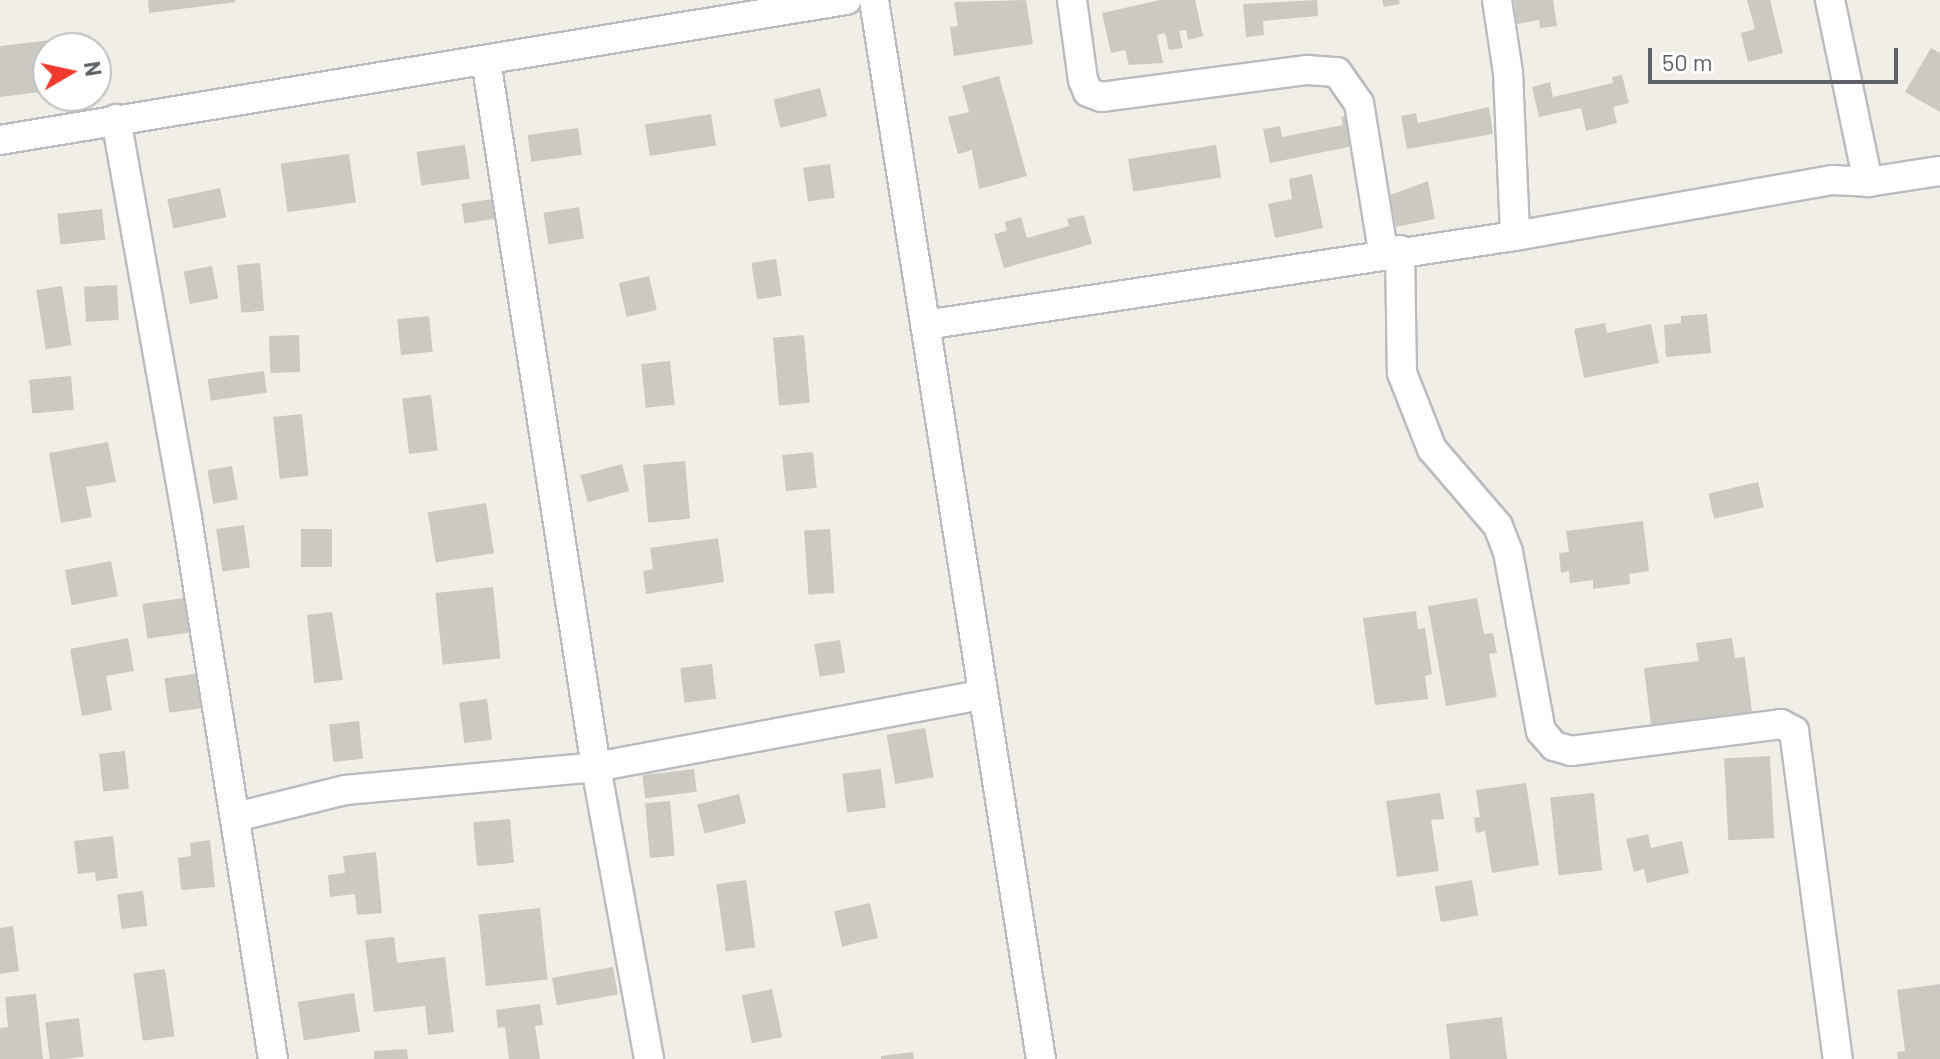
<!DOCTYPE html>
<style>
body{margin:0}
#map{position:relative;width:1940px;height:1059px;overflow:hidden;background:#f0eee6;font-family:Barlow,sans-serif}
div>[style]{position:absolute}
.building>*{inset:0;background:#ccc9c3;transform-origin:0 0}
.roads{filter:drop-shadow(2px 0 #b9bcc0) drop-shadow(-2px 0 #b9bcc0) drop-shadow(0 2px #b9bcc0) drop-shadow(0 -2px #b9bcc0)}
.minor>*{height:28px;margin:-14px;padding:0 14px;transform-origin:14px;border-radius:14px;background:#fff}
span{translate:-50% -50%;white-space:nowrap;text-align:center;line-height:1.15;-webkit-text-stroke:8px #fff;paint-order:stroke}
.north{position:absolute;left:32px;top:32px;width:80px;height:80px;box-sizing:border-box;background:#fff;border:2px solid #bfc0c2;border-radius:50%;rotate:81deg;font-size:22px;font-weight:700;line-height:32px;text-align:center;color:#5e6267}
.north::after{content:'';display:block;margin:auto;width:28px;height:36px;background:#ef392e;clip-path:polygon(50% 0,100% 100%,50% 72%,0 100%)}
.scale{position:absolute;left:1648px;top:48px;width:250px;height:36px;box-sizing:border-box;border:4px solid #5e6267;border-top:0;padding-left:10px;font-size:24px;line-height:28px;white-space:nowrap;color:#5e6267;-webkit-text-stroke:6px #fff;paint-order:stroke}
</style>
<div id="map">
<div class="building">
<i style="clip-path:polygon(148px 0,235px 0,236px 2px,149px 13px)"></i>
<i style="clip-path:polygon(1026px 0,1033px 44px,954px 56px,950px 27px,958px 26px,954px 2px)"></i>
<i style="clip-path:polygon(1160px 0,1195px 0,1203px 36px,1188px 40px,1186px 30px,1179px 31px,1183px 48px,1169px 50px,1165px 33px,1157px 35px,1163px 63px,1129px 65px,1125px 50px,1111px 53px,1102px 13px)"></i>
<i style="clip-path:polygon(1317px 0,1318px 16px,1263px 21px,1264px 35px,1246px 37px,1243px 4px)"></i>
<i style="clip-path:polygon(1382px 0,1399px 0,1400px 4px,1384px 7px)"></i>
<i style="clip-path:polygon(1514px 0,1553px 0,1557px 26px,1540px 28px,1539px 20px,1517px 24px)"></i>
<i style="clip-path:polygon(1747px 0,1770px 0,1783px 53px,1748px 62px,1741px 33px,1755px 29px)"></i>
<i style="clip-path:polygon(86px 36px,87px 48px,48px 48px,48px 91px,0 97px,0 46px)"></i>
<i style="clip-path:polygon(1931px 48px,1940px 53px,1940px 112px,1905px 92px)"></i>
<i style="clip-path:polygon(1622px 75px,1629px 103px,1613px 107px,1617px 123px,1586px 131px,1581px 108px,1539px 117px,1532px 87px,1550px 82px,1553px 97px,1613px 83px,1612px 77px)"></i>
<i style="clip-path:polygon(999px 76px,1027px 176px,979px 189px,972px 150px,958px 154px,948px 117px,969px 112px,962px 86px)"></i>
<i style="left:820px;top:88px;width:29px;height:48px;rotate:76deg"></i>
<i style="clip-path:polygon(1489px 107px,1493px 134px,1407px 149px,1401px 116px,1416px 113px,1418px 123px)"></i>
<i style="left:711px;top:114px;width:32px;height:67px;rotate:81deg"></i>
<i style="clip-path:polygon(1352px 115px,1358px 145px,1270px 163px,1263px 129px,1280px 126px,1282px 137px,1343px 125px,1341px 117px)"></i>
<i style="left:578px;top:128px;width:27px;height:51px;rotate:82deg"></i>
<i style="left:465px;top:145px;width:34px;height:49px;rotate:82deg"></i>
<i style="left:1216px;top:145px;width:33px;height:89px;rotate:81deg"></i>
<i style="left:349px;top:154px;width:49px;height:69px;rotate:82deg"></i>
<i style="left:830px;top:164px;width:34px;height:27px;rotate:82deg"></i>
<i style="clip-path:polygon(1312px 174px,1323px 228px,1275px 238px,1268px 204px,1292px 199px,1289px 179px)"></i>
<i style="clip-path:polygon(1428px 181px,1435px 219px,1396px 227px,1390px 195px)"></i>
<i style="left:220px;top:188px;width:30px;height:54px;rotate:78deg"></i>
<i style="left:492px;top:199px;width:20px;height:31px;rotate:81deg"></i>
<i style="left:579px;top:207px;width:32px;height:36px;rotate:81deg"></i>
<i style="left:102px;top:209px;width:31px;height:45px;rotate:84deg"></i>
<i style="clip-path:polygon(1084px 215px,1092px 244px,1004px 268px,994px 234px,1007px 231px,1005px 222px,1021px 217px,1027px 238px,1069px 226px,1067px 219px)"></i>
<i style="left:776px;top:259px;width:37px;height:25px;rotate:81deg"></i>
<i style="left:260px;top:263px;width:48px;height:23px;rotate:85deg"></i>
<i style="left:212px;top:266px;width:33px;height:29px;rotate:79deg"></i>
<i style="left:649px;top:276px;width:35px;height:31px;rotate:77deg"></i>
<i style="left:117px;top:285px;width:35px;height:33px;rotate:87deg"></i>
<i style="left:62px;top:286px;width:60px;height:26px;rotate:81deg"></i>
<i style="clip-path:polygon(1707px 314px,1711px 353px,1666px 357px,1664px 325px,1681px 323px,1681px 316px)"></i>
<i style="left:429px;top:316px;width:36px;height:32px;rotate:84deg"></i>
<i style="clip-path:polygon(1605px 323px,1607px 333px,1651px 324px,1659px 363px,1584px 378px,1574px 329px)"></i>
<i style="left:299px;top:335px;width:37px;height:30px;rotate:88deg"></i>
<i style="left:804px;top:335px;width:68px;height:31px;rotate:85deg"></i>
<i style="left:670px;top:361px;width:44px;height:29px;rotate:84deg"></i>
<i style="left:264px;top:371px;width:22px;height:57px;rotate:82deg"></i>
<i style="left:71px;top:376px;width:34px;height:42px;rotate:85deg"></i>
<i style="left:431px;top:395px;width:56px;height:29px;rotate:83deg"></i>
<i style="left:302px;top:414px;width:62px;height:29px;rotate:84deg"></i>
<i style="clip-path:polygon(108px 442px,116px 482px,86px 487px,92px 517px,61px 523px,49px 453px)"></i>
<i style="left:813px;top:452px;width:36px;height:31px;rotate:84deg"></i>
<i style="left:685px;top:461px;width:58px;height:42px;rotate:85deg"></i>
<i style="left:622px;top:464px;width:28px;height:43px;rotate:75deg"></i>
<i style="left:232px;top:466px;width:34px;height:25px;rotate:80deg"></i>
<i style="left:1758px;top:482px;width:26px;height:51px;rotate:77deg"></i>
<i style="left:486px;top:503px;width:51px;height:59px;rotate:81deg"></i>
<i style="clip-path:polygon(1643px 521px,1649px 571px,1629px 574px,1630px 584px,1593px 589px,1593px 580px,1570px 583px,1569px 571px,1561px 573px,1559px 553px,1569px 552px,1566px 531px)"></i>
<i style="left:244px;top:525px;width:43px;height:28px;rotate:82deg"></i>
<i style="left:332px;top:529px;width:38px;height:31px;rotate:90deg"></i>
<i style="left:830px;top:529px;width:64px;height:26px;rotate:86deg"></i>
<i style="clip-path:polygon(718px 538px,724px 582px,646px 594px,643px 571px,653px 569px,650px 548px)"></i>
<i style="left:111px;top:561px;width:36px;height:47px;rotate:79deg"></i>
<i style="left:493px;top:587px;width:72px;height:58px;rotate:84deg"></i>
<i style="left:184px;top:598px;width:35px;height:42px;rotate:82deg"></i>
<i style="clip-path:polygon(1477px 598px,1484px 634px,1493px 633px,1497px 653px,1489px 654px,1497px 697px,1446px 706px,1428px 606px)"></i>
<i style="clip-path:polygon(1416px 611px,1418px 629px,1425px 628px,1432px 674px,1425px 676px,1428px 699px,1375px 705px,1363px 618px)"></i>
<i style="clip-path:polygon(332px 612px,343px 680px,314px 683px,307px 615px)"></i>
<i style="clip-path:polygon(128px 638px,134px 671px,106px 676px,112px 710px,82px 716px,70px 649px)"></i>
<i style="clip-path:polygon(1732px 638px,1735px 658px,1745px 657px,1752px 712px,1651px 725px,1644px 668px,1699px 661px,1696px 643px)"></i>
<i style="left:840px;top:640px;width:33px;height:26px;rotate:81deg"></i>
<i style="left:712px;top:664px;width:35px;height:32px;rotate:83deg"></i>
<i style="left:201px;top:673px;width:35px;height:37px;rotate:82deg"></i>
<i style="left:487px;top:699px;width:41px;height:28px;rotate:83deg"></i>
<i style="left:359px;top:721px;width:38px;height:30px;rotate:84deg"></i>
<i style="left:925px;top:728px;width:50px;height:39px;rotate:80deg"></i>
<i style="left:125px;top:751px;width:38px;height:26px;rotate:84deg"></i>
<i style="left:1770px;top:756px;width:82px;height:46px;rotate:87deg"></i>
<i style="left:694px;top:769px;width:23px;height:52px;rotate:83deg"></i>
<i style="left:881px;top:769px;width:39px;height:39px;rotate:83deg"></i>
<i style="clip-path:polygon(1526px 783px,1539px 865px,1492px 873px,1485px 831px,1476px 833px,1474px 818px,1480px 817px,1476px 790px)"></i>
<i style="clip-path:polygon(1440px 793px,1444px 819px,1431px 820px,1439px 871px,1397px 877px,1386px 801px)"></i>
<i style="left:1594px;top:793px;width:78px;height:44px;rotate:84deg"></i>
<i style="left:739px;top:794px;width:30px;height:43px;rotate:76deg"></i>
<i style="left:670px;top:801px;width:55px;height:25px;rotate:85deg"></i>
<i style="left:510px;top:819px;width:44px;height:37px;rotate:85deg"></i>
<i style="clip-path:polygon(1648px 834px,1651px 848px,1682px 841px,1689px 873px,1647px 883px,1644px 869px,1634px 872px,1626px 839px)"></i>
<i style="clip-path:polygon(113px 836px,118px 878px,96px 881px,95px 872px,78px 874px,74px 841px)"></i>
<i style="clip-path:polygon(210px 840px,215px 887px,181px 890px,178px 858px,191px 856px,190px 843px)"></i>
<i style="clip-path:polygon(376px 852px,382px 913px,357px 915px,355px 894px,330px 897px,328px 875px,345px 873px,343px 856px)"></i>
<i style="left:746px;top:880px;width:68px;height:30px;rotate:82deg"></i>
<i style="left:1472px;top:880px;width:36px;height:38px;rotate:80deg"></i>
<i style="left:143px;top:891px;width:35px;height:26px;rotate:83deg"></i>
<i style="left:870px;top:903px;width:36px;height:37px;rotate:77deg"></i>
<i style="left:540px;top:908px;width:72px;height:62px;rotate:84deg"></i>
<i style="clip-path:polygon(13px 926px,19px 971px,0 974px,0 928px)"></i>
<i style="clip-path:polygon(394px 937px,397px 963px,445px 957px,454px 1032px,428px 1035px,425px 1006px,374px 1012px,365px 940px)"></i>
<i style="left:613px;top:967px;width:28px;height:62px;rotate:80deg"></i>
<i style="left:165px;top:969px;width:68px;height:32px;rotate:82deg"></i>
<i style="clip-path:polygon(1940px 984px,1940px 1059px,1898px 1059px,1897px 1052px,1905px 1051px,1897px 990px)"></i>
<i style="left:772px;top:989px;width:49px;height:31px;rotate:78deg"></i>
<i style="left:354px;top:993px;width:39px;height:57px;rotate:81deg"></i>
<i style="clip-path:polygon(36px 994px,43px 1059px,0 1059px,0 1028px,8px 1027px,5px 997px)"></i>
<i style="clip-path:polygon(540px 1004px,543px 1025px,535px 1026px,540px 1059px,509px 1059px,505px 1027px,498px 1028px,496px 1010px)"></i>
<i style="clip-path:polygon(1502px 1017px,1507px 1059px,1450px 1059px,1446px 1024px)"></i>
<i style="left:79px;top:1018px;width:39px;height:34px;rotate:83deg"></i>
<i style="clip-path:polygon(407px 1049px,408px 1059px,374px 1059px,374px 1051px)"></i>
<i style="clip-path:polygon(913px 1052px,914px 1059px,881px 1059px,881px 1056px)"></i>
</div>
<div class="roads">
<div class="minor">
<i style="left:874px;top:0;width:1072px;rotate:81.04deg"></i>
<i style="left:1072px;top:0;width:81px;rotate:82.2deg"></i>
<i style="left:1083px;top:80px;width:13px;rotate:67deg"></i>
<i style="left:1088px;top:92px;width:14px;rotate:21deg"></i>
<i style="left:1101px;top:97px;width:208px;rotate:-7.5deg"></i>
<i style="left:1307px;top:70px;width:30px;rotate:4deg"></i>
<i style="left:1337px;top:72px;width:38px;rotate:55deg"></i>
<i style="left:1359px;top:103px;width:151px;rotate:80.8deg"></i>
<i style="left:1497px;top:0;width:74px;rotate:81.4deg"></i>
<i style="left:1508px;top:73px;width:163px;rotate:87.5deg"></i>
<i style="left:1830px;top:0;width:186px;rotate:78.2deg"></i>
<i style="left:486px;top:60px;width:716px;rotate:81.16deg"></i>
<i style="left:596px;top:767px;width:297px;rotate:79.7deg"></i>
<i style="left:116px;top:119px;width:405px;rotate:79.9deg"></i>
<i style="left:187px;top:518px;width:548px;rotate:80.97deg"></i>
<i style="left:0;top:140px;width:858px;rotate:-9.4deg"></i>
<i style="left:1400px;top:250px;width:123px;rotate:89.1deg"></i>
<i style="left:1402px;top:373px;width:82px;rotate:68.5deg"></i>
<i style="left:1432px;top:449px;width:101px;rotate:49.4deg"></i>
<i style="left:1498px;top:526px;width:28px;rotate:69deg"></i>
<i style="left:1508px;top:552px;width:182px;rotate:79.6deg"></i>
<i style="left:1541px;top:731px;width:20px;rotate:49deg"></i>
<i style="left:1554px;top:746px;width:18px;rotate:16deg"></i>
<i style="left:1571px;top:751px;width:212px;rotate:-7.3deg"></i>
<i style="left:1781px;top:724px;width:15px;rotate:28deg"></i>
<i style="left:1794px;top:731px;width:331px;rotate:82.4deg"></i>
<i style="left:925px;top:325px;width:597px;rotate:-8.58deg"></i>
<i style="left:1515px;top:236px;width:322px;rotate:-10deg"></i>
<i style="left:1832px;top:180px;width:36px;rotate:3deg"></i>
<i style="left:1868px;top:182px;width:73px;rotate:-8.7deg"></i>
<i style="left:236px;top:817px;width:112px;rotate:-13.9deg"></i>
<i style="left:345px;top:790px;width:252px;rotate:-5.2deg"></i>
<i style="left:596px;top:767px;width:393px;rotate:-10.6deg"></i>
</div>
</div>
<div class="north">N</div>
<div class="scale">50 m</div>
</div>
